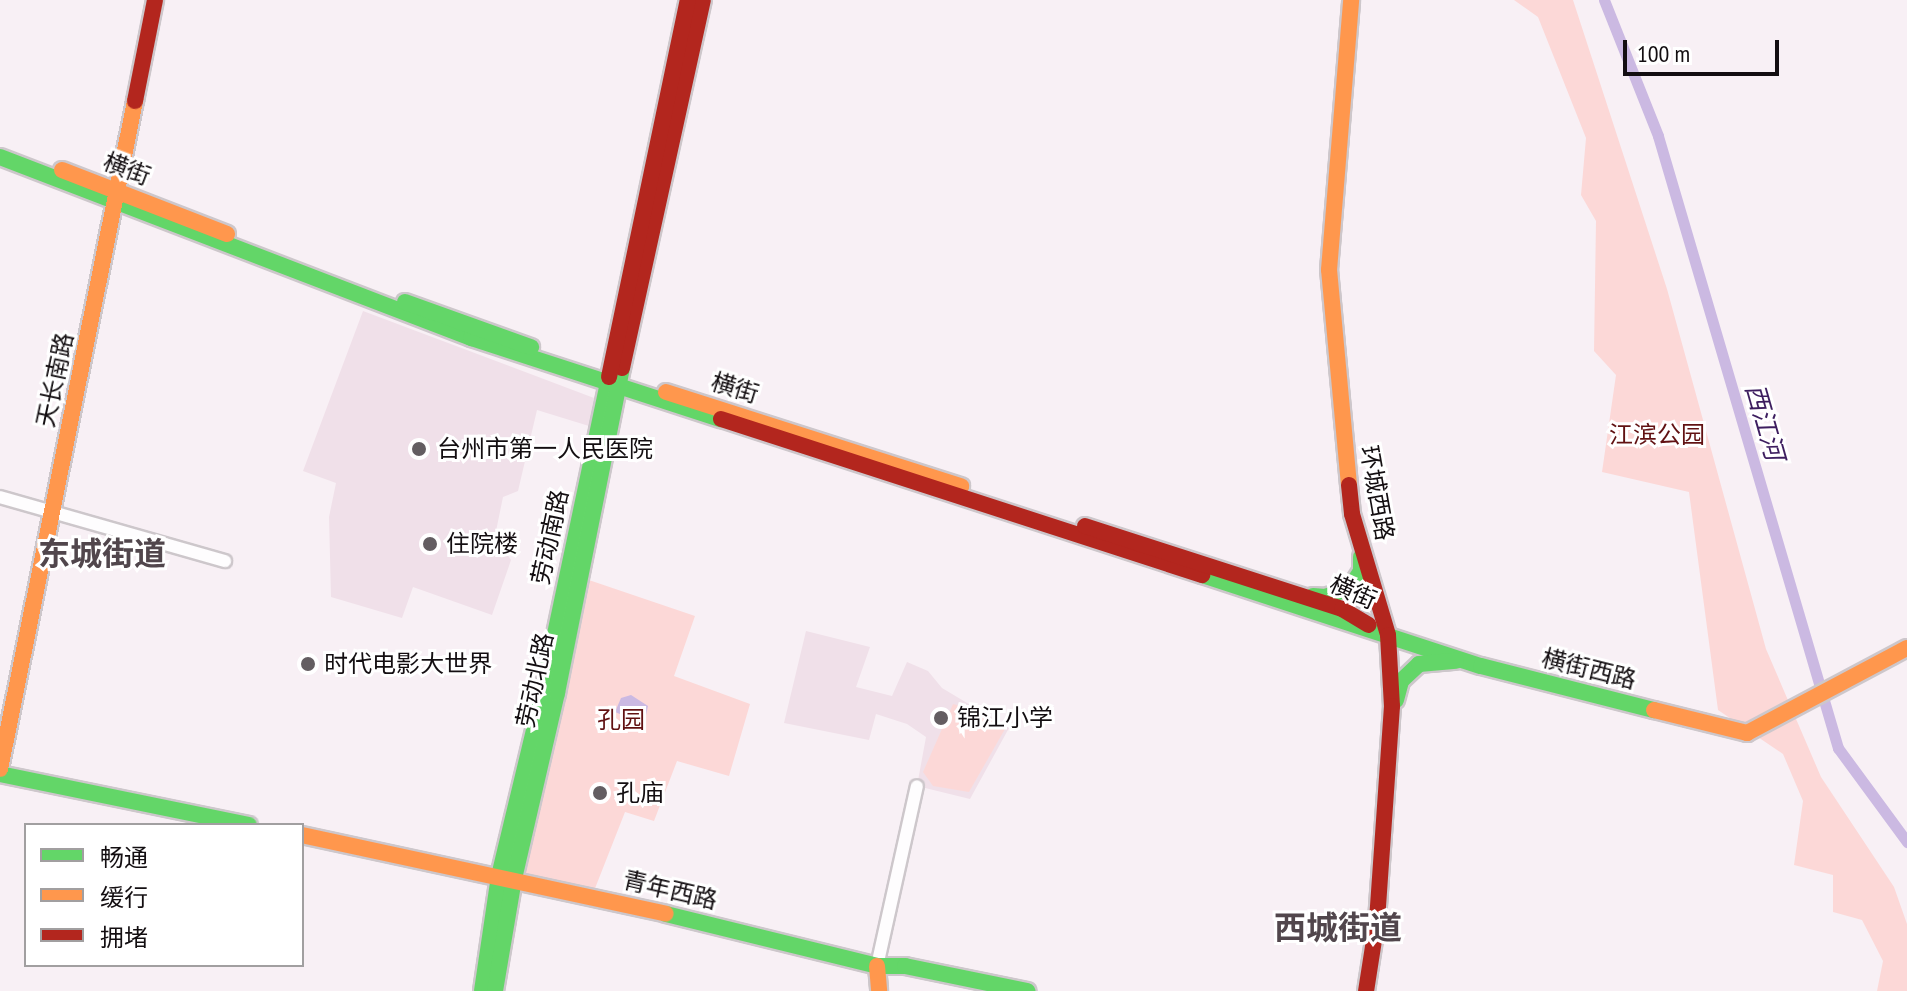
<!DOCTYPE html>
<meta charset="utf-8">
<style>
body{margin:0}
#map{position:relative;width:1907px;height:991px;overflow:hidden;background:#f8f0f5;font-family:"PT Sans Narrow","Noto Sans SC",sans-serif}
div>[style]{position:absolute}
.built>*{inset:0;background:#f0e0e9}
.green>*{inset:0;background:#fcd8d7}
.water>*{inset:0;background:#cbb9e2}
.canal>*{height:11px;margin:-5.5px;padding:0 5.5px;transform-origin:5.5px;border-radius:5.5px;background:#cbb9e2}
.roads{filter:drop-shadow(2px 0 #cdc7cb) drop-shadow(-2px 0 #cdc7cb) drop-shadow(0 2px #cdc7cb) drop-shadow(0 -2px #cdc7cb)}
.street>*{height:12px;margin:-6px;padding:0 6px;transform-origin:6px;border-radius:6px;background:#fefdfe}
.fast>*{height:16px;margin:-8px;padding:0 8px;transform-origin:8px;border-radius:8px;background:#63d668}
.slow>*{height:16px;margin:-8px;padding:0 8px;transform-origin:8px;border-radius:8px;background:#ff974d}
.jam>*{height:16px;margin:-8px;padding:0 8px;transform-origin:8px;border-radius:8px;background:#b3261e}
.dots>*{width:22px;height:22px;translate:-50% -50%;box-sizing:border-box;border:4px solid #fff;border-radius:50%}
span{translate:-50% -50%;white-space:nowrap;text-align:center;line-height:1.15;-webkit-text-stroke:6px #fff;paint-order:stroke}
.street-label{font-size:24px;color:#130e11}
.park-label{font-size:24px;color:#611112}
.poi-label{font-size:24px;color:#130e11}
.left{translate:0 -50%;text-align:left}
.water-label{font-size:26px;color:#3d1d5f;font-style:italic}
.district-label{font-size:32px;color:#51464c;font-weight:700}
.legend{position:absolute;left:24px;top:823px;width:280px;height:144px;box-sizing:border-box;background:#fff;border:2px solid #a19fa0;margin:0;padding:10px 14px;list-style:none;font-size:24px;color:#130e11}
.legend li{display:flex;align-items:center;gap:16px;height:40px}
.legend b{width:40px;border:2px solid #a19fa0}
.scale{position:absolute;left:1623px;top:40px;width:156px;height:36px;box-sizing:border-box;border:4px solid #130e11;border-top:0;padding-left:10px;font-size:24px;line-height:28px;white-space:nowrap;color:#130e11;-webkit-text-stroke:6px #fff;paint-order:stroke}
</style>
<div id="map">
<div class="built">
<i style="clip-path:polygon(363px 311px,594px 398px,589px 426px,537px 410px,518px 491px,503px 497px,495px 536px,511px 560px,492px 615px,413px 587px,402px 618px,331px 597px,329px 517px,336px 483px,303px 471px)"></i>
<i style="clip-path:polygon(806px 631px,870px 647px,856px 687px,892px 696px,907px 662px,928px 671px,942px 688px,1009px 728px,970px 799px,917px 786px,926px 737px,907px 724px,876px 714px,869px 740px,784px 723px)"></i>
</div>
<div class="green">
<i style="clip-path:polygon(1514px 0,1573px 0,1667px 289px,1766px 649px,1821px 777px,1894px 887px,1907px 924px,1907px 991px,1877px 991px,1883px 961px,1862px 920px,1833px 912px,1833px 875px,1794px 865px,1803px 801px,1783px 754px,1718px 710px,1689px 492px,1602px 472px,1616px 375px,1594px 351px,1596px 221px,1581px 195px,1586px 138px,1538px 17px)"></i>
<i style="clip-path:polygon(580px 577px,695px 616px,674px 676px,750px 704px,729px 776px,677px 761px,654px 821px,625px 812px,592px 896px,514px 879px)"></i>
<i style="clip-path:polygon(953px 704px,973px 709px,1005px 729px,969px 792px,933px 786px,923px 772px)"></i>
</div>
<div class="water">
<i style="clip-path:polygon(631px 695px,648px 706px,644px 724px,615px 712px,621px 698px)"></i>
</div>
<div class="canal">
<i style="left:1604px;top:0;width:146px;rotate:68.3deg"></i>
<i style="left:1658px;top:136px;width:638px;rotate:73.61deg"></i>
<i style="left:1838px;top:748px;width:117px;rotate:53.7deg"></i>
</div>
<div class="roads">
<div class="street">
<i style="left:0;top:497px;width:234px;rotate:15.9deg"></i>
<i style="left:877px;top:966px;width:184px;rotate:-77.5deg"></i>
</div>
<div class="fast">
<i style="left:0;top:157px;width:505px;rotate:21.02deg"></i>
<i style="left:471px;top:338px;width:263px;rotate:18deg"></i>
<i style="left:405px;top:302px;width:134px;rotate:19.7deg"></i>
<i style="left:1202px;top:575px;width:293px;rotate:18.1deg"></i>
<i style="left:1481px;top:666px;width:179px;rotate:14.3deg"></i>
<i style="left:1313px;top:596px;width:12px;rotate:5deg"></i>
<i style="left:1325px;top:597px;width:27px;rotate:-20deg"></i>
<i style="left:1350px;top:588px;width:20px;rotate:-57deg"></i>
<i style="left:1361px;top:571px;width:14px;rotate:-90deg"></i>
<i style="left:1396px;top:700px;width:20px;rotate:-75deg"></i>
<i style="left:1401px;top:681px;width:25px;rotate:-43deg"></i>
<i style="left:1419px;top:664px;width:37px;rotate:-5deg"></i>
<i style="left:0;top:774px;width:254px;rotate:11.6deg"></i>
<i style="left:666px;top:914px;width:217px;rotate:13.8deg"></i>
<i style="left:877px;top:966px;width:28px"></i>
<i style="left:905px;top:966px;width:125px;rotate:11.6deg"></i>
<i style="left:482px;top:991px;width:116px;rotate:-81.6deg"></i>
<i style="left:499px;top:876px;width:171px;rotate:-76.5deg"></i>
<i style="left:539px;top:710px;width:340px;rotate:-78.1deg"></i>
<i style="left:495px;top:991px;width:114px;rotate:-80.4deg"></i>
<i style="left:514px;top:879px;width:191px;rotate:-77deg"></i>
<i style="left:557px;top:693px;width:331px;rotate:-78.7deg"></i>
</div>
<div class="slow">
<i style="left:62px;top:170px;width:177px;rotate:21.2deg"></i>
<i style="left:666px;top:392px;width:310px;rotate:17.7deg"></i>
<i style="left:1349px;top:485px;width:216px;rotate:-95.3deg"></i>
<i style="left:1329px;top:270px;width:271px;rotate:-85.3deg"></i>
<i style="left:1654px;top:710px;width:96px;rotate:13.9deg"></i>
<i style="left:1747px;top:733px;width:181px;rotate:-28deg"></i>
<i style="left:0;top:769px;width:682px;rotate:-78.57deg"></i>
<i style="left:302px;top:835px;width:372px;rotate:12.2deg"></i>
<i style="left:877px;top:966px;width:25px;rotate:85deg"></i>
</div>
<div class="jam">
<i style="left:135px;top:101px;width:103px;rotate:-78.8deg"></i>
<i style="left:622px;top:368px;width:377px;rotate:-77.6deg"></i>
<i style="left:609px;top:377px;width:385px;rotate:-78.2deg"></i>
<i style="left:721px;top:419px;width:506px;rotate:17.97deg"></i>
<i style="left:1349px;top:485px;width:29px;rotate:84deg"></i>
<i style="left:1352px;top:514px;width:126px;rotate:73.4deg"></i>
<i style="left:1388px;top:635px;width:71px;rotate:86.8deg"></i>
<i style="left:1392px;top:706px;width:216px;rotate:94deg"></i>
<i style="left:1377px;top:921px;width:71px;rotate:98.9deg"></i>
<i style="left:1085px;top:526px;width:270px;rotate:17.9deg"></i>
<i style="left:1342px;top:609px;width:31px;rotate:31deg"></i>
</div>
</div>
<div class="dots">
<i style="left:419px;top:449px;background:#635d61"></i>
<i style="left:430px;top:544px;background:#635d61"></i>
<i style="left:308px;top:664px;background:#635d61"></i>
<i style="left:941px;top:718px;background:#635d61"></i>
<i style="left:600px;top:793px;background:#635d61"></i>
</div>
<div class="street-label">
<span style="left:127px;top:169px;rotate:21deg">横街</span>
<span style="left:55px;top:380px;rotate:-78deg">天长南路</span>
<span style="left:735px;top:388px;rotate:17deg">横街</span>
<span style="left:1377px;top:493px;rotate:80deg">环城西路</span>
<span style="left:550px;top:537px;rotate:-78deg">劳动南路</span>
<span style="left:1353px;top:592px;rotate:24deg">横街</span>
<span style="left:1589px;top:669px;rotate:14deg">横街西路</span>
<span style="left:535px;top:680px;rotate:-78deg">劳动北路</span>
<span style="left:670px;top:890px;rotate:13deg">青年西路</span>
</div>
<div class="park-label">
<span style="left:1657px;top:435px">江滨公园</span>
<span style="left:621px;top:720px">孔园</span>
</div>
<div class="poi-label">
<span class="left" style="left:437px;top:449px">台州市第一人民医院</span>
<span class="left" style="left:446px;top:544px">住院楼</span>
<span class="left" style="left:324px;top:664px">时代电影大世界</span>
<span class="left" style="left:957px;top:718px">锦江小学</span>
<span class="left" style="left:616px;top:793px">孔庙</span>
</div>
<div class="water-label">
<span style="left:1765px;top:422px;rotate:74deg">西江河</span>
</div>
<div class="district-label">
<span style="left:102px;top:553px">东城街道</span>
<span style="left:1338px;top:927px">西城街道</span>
</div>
<ul class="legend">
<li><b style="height:10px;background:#63d668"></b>畅通</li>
<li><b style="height:10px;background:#ff974d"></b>缓行</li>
<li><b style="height:10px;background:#b3261e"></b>拥堵</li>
</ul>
<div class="scale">100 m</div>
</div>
